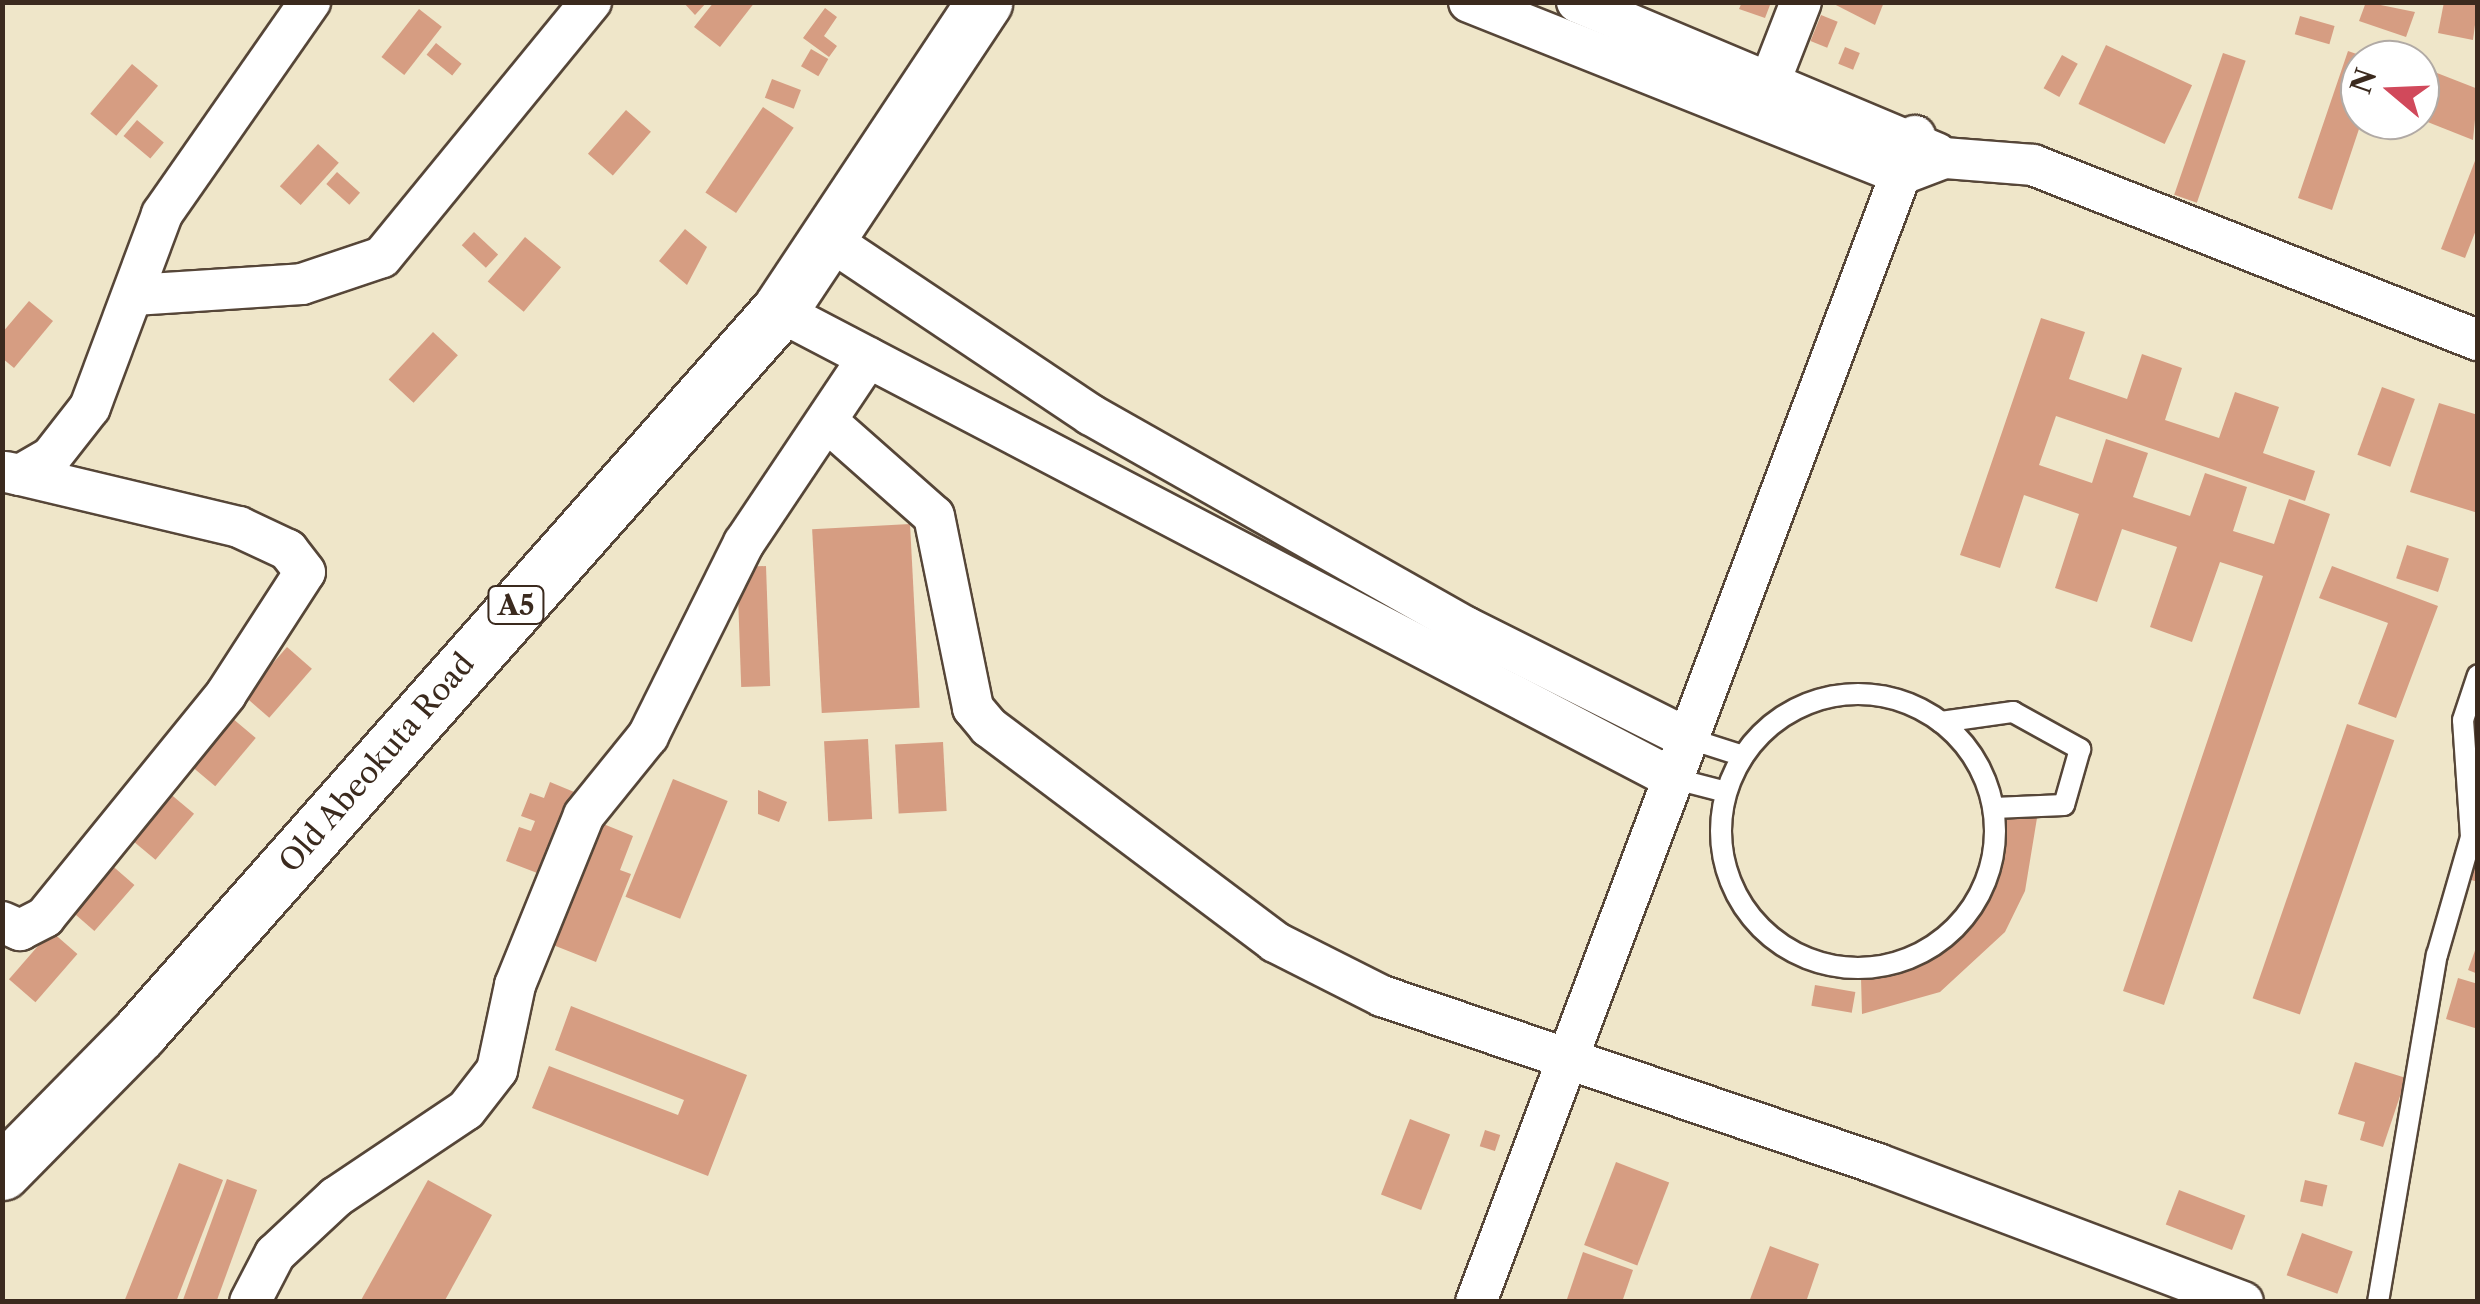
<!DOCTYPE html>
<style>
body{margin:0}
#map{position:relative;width:2480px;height:1304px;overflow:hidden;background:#efe6c9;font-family:"Libre Caslon Text",serif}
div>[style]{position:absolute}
.building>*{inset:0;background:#d69d82;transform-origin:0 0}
.roads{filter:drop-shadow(2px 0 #564638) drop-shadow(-2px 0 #564638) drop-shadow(0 2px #564638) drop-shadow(0 -2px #564638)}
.service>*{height:20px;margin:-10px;padding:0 10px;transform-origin:10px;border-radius:10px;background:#fff}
.service>.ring{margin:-10px;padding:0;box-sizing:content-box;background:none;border:20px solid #fff;border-radius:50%}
.minor>*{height:40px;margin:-20px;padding:0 20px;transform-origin:20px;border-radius:20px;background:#fff}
.trunk>*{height:55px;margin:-27.5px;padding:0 27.5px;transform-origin:27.5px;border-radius:27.5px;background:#fff}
span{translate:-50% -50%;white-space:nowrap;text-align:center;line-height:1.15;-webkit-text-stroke:9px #fff;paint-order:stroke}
.shield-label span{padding:2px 8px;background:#fff;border:2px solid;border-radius:8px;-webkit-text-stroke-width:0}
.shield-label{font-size:28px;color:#3b2a1e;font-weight:700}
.street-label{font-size:30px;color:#3b2a1e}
.frame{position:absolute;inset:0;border:5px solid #3b2a1e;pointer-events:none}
.north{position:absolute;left:2340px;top:40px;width:100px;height:100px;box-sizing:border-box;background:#fff;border:2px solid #b1aaa5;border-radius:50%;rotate:289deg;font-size:28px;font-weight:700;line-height:40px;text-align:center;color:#3b2a1e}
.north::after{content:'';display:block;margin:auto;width:35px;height:45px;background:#d1495b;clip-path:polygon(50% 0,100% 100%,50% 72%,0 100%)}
</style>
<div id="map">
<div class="building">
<i style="clip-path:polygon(683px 2px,707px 2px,695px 15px)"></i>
<i style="clip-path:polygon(714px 2px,755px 2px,720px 47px,694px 27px)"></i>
<i style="clip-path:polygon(1742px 2px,1770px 5px,1765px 18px,1739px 9px)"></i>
<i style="clip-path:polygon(1830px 2px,1884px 2px,1875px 25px)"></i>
<i style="clip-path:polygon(2366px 2px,2415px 12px,2406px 37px,2359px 21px)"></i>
<i style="clip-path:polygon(2444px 2px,2478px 2px,2473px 40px,2438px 33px)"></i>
<i style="clip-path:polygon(825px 8px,837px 17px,824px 36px,837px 46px,829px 57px,803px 38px)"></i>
<i style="left:419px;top:9px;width:29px;height:61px;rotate:38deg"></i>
<i style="left:1821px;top:15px;width:18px;height:28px;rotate:22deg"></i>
<i style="left:2300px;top:16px;width:36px;height:19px;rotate:16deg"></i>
<i style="left:436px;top:43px;width:33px;height:15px;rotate:39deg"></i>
<i style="left:2106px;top:45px;width:95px;height:65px;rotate:25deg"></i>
<i style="left:1845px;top:47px;width:16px;height:18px;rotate:22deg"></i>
<i style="left:811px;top:49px;width:20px;height:20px;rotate:30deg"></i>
<i style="clip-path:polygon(2348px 51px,2371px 59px,2360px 60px,2362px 120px,2332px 210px,2298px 198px)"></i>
<i style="left:2223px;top:53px;width:24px;height:150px;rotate:19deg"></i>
<i style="left:2062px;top:55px;width:18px;height:38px;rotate:29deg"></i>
<i style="left:132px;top:64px;width:34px;height:65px;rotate:40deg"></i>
<i style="clip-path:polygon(2437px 73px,2478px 89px,2473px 140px,2420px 119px)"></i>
<i style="left:772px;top:79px;width:31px;height:20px;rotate:21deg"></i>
<i style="left:763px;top:107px;width:37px;height:103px;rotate:34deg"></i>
<i style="left:626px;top:110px;width:33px;height:58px;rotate:41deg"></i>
<i style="left:137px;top:120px;width:35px;height:21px;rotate:40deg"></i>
<i style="left:318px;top:144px;width:28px;height:57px;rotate:42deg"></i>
<i style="clip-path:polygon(2478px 153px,2478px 225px,2465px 258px,2441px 249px)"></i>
<i style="left:337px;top:172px;width:31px;height:16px;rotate:42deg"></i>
<i style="clip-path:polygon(685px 229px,707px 247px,687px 285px,659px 261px)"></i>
<i style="left:474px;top:232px;width:33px;height:18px;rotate:43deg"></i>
<i style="left:525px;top:237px;width:47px;height:58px;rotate:40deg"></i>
<i style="clip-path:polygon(29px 301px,53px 321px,14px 368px,2px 358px,2px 333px)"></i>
<i style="clip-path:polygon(2041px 318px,2085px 332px,2069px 379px,2127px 399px,2142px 354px,2182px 368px,2165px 420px,2219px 438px,2235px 392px,2279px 407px,2263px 453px,2315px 471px,2305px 501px,2056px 416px,2039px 465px,2092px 483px,2106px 439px,2148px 453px,2133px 497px,2190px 516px,2205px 473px,2247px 487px,2233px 531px,2274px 544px,2289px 499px,2330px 514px,2164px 1005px,2123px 991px,2263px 576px,2220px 562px,2192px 642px,2150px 627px,2177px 547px,2122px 529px,2097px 602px,2055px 588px,2079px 514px,2024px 495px,2000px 568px,1960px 555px)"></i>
<i style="left:433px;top:332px;width:34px;height:65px;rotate:43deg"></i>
<i style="left:2382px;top:387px;width:35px;height:72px;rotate:20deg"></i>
<i style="clip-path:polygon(2439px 403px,2478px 415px,2478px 513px,2410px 492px)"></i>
<i style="left:910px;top:524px;width:184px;height:98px;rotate:87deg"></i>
<i style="left:2407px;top:545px;width:44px;height:35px;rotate:18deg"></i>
<i style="left:766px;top:566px;width:120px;height:29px;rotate:88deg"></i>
<i style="clip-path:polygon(2332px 566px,2438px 606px,2396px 718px,2358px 704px,2388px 623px,2319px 598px)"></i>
<i style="left:287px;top:647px;width:33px;height:65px;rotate:41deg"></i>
<i style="left:232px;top:718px;width:31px;height:63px;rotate:40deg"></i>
<i style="left:2347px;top:724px;width:50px;height:290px;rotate:19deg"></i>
<i style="left:868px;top:739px;width:80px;height:44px;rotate:87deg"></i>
<i style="left:943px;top:742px;width:69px;height:48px;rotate:87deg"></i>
<i style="left:673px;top:779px;width:59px;height:127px;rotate:22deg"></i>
<i style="clip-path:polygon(550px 782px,579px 794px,545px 876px,506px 861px,519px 827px,531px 831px,535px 821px,521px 816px,530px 793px,544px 798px)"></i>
<i style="clip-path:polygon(758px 790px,787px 802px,779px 822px,758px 814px)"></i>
<i style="left:168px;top:792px;width:34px;height:60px;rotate:40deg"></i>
<i style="clip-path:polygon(2003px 813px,2037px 818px,2025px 891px,2005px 932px,1940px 992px,1862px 1014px,1861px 978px,1953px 940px,1983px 901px)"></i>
<i style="clip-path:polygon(591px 819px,633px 836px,620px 870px,631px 874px,596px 962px,543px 941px)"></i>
<i style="clip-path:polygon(2477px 853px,2478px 854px,2478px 882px,2468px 879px)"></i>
<i style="left:108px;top:862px;width:35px;height:61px;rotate:41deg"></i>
<i style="left:51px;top:931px;width:35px;height:64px;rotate:41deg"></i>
<i style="clip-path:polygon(2477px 945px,2478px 945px,2478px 974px,2468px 970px)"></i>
<i style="clip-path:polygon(2458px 978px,2478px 984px,2478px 1029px,2446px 1019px)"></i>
<i style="left:1815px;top:985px;width:41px;height:21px;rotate:10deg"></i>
<i style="clip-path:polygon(571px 1006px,747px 1075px,708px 1176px,532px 1108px,549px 1066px,678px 1115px,684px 1100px,555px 1050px)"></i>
<i style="clip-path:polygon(2355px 1062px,2406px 1078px,2383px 1147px,2360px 1140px,2365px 1122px,2338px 1114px)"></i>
<i style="left:1410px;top:1119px;width:43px;height:81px;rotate:21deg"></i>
<i style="left:1485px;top:1130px;width:16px;height:17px;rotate:18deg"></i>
<i style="left:1616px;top:1162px;width:57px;height:89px;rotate:21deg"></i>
<i style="clip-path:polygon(179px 1163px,223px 1180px,176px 1302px,124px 1302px)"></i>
<i style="left:227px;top:1179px;width:32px;height:131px;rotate:20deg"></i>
<i style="clip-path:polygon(428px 1180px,492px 1215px,444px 1302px,360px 1302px)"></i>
<i style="left:2305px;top:1180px;width:23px;height:22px;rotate:13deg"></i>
<i style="left:2179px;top:1190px;width:71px;height:37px;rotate:21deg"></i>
<i style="left:2302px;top:1233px;width:54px;height:45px;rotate:20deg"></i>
<i style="clip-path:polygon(1770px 1246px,1819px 1264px,1806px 1302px,1749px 1302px)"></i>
<i style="clip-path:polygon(1583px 1252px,1633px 1270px,1622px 1302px,1566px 1302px)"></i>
</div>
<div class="roads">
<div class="service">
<i class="ring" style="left:1721px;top:694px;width:254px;height:254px"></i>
<i style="left:1941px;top:722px;width:73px;rotate:-7.9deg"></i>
<i style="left:2013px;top:712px;width:77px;rotate:28.9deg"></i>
<i style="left:2080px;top:749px;width:58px;rotate:105.9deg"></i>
<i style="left:2064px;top:805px;width:70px;rotate:177.5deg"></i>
<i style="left:1687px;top:738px;width:59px;rotate:17.8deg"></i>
<i style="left:1672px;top:778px;width:56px;rotate:14.5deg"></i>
<i style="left:2378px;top:1302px;width:352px;rotate:-80.4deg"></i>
<i style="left:2437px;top:955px;width:123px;rotate:-73.9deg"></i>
<i style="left:2471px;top:837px;width:117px;rotate:-93.9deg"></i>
<i style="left:2463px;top:720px;width:47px;rotate:-71.6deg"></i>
</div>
<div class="minor">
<i style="left:1469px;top:2px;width:466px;rotate:21.7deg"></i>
<i style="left:1902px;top:174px;width:45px;rotate:-20.9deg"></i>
<i style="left:1944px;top:158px;width:89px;rotate:4.5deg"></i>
<i style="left:2033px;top:165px;width:478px;rotate:21.5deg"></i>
<i style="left:1577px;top:2px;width:390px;rotate:22.8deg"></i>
<i style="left:1769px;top:84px;width:88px;rotate:-68.7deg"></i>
<i style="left:828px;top:239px;width:316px;rotate:33.8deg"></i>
<i style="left:1091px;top:415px;width:431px;rotate:29.5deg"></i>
<i style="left:1466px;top:627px;width:247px;rotate:26.7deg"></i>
<i style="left:134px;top:295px;width:168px;rotate:-3.7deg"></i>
<i style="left:302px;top:284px;width:84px;rotate:-18.6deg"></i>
<i style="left:382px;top:257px;width:330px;rotate:-50.7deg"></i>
<i style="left:779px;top:311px;width:1008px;rotate:27.61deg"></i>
<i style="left:831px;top:425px;width:137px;rotate:41.5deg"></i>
<i style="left:934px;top:516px;width:196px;rotate:78.5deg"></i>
<i style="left:973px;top:708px;width:25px;rotate:50deg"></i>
<i style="left:989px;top:727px;width:358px;rotate:36.9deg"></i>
<i style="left:1275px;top:942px;width:120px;rotate:26.8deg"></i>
<i style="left:1382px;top:996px;width:524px;rotate:18.71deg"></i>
<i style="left:1878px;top:1164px;width:390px;rotate:20.7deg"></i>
<i style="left:6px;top:472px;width:14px;rotate:12deg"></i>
<i style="left:20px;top:475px;width:36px;rotate:-30deg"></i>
<i style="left:51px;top:457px;width:63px;rotate:-52deg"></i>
<i style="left:90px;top:407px;width:206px;rotate:-69.5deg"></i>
<i style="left:162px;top:214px;width:259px;rotate:-55.1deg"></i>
<i style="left:2px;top:922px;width:20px;rotate:24deg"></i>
<i style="left:20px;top:930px;width:28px;rotate:-27deg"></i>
<i style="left:45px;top:917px;width:287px;rotate:-50.9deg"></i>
<i style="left:226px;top:694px;width:145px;rotate:-57.1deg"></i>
<i style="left:305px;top:572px;width:28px;rotate:-128deg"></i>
<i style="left:288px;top:550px;width:54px;rotate:-154.9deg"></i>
<i style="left:239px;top:527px;width:225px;rotate:-166.6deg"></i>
<i style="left:250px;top:1302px;width:54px;rotate:-62.5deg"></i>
<i style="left:275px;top:1254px;width:83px;rotate:-43.1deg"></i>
<i style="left:336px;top:1197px;width:156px;rotate:-33.8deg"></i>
<i style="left:466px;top:1110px;width:51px;rotate:-52.2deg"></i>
<i style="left:497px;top:1070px;width:87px;rotate:-78deg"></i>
<i style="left:515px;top:985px;width:183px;rotate:-67.9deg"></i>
<i style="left:584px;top:815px;width:102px;rotate:-51deg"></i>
<i style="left:648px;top:736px;width:216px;rotate:-63.6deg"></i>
<i style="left:744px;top:543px;width:223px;rotate:-56.2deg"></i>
<i style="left:1476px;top:1302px;width:1246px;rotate:-69.37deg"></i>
</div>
<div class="trunk">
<i style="left:2px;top:1172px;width:195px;rotate:-45.4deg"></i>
<i style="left:139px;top:1033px;width:965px;rotate:-48.45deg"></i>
<i style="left:779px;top:311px;width:371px;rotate:-56.4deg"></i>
</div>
</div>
<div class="shield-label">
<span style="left:516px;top:605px">A5</span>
</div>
<div class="street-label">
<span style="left:377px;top:763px;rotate:-49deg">Old Abeokuta Road</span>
</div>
<div class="frame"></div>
<div class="north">N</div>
</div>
